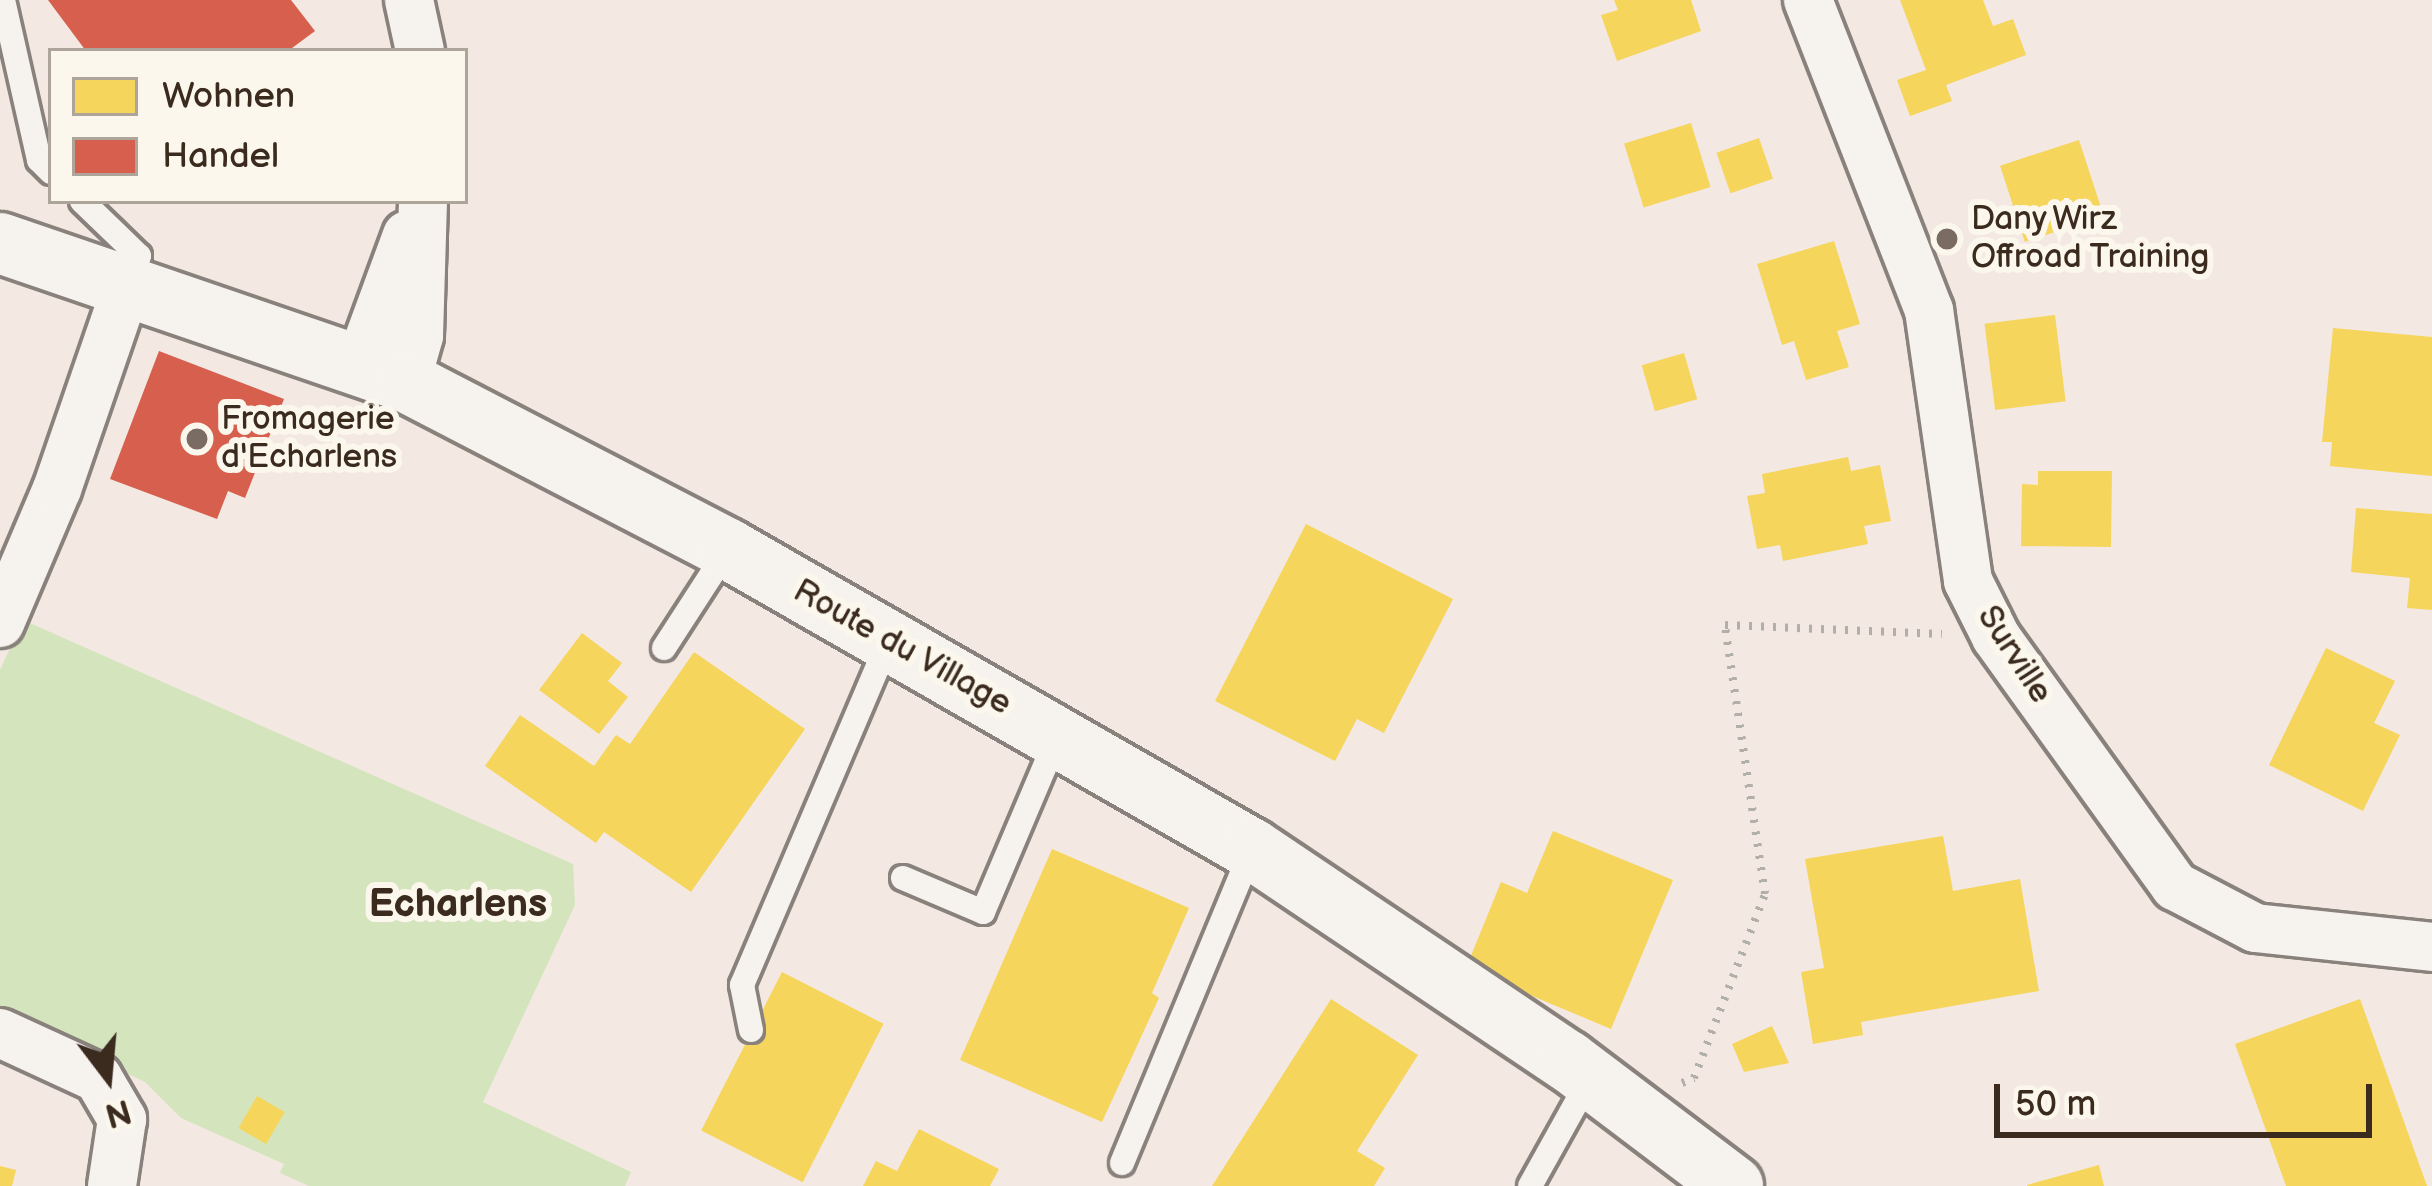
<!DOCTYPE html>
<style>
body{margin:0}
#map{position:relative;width:2432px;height:1186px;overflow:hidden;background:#f3e8e2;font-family:"Balsamiq Sans",sans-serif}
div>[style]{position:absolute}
.green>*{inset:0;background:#d4e5be}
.homes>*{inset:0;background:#f6d55c;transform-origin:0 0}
.shops>*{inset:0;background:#d6604d}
.path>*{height:8px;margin-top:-4px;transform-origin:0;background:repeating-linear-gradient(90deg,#b2aeaa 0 3px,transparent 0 12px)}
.roads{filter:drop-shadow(3px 0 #89817b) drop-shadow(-3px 0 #89817b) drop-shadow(0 3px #89817b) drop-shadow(0 -3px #89817b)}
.service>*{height:24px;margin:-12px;padding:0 12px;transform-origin:12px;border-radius:12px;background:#f6f3ef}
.minor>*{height:48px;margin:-24px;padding:0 24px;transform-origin:24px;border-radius:24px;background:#f6f3ef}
.tertiary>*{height:60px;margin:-30px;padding:0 30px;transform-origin:30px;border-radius:30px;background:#f6f3ef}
.dots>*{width:33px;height:33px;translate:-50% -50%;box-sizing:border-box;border:6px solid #fbf7ec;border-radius:50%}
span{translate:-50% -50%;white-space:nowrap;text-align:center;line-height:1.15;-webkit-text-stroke:12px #fbf7ec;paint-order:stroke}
.poi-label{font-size:33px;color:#3b2a1e}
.left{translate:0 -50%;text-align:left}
.street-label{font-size:33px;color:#3b2a1e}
.quarter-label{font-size:39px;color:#3b2a1e;font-weight:700}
.legend{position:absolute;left:48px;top:48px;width:420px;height:156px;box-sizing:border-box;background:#fbf7ec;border:3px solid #aea59a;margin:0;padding:15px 21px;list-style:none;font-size:36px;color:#3b2a1e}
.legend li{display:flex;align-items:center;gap:24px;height:60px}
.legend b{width:60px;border:3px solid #aea59a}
.north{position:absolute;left:48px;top:1018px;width:120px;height:120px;-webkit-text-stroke:9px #fbf7ec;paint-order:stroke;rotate:164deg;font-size:33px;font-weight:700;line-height:48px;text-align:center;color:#3b2a1e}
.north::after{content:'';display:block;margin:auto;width:42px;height:54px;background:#3b2a1e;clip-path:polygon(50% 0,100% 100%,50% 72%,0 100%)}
.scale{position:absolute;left:1994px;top:1084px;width:378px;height:54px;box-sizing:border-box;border:6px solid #3b2a1e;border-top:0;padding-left:15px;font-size:36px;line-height:42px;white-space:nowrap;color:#3b2a1e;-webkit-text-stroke:9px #fbf7ec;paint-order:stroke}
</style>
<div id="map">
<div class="green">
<i style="clip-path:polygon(23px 620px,573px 864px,575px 905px,483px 1102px,631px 1172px,625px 1186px,309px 1186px,280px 1173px,284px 1164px,181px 1118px,145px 1082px,0 1013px,0 670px)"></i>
</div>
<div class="homes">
<i style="clip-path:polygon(1614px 0,1691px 0,1701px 31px,1617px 61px,1601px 15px,1618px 10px)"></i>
<i style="clip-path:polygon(1900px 0,1983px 0,1993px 26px,2013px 19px,2026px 55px,1946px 85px,1952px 101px,1910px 116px,1897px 80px,1926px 70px)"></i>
<i style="left:1691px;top:123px;width:67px;height:70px;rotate:73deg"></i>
<i style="left:1759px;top:138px;width:43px;height:45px;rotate:71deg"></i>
<i style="left:2079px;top:140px;width:80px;height:83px;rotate:72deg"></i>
<i style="clip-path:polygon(1834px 241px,1860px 324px,1837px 331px,1849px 367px,1806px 380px,1794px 341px,1782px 345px,1757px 264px)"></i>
<i style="left:2055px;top:315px;width:87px;height:71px;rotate:83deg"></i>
<i style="clip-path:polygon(2333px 328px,2432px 337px,2432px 476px,2330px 466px,2332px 442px,2322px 442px)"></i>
<i style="left:1684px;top:353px;width:48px;height:44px;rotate:74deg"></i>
<i style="clip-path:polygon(1848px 457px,1851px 471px,1880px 465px,1891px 521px,1864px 526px,1868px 544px,1783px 561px,1780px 545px,1757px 549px,1747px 496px,1765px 493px,1762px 474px)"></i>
<i style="clip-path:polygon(2038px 471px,2112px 471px,2111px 547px,2021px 546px,2022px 484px,2038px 485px)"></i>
<i style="clip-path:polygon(2356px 508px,2432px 514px,2432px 610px,2407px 608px,2410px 578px,2351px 572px)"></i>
<i style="clip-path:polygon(1306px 524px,1453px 599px,1384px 733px,1357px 719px,1335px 761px,1215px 701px)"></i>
<i style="clip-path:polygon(582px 633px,622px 663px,608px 681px,628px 697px,599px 734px,539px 690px)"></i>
<i style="clip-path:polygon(2326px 648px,2395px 681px,2374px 723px,2400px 735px,2363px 811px,2269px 765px)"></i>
<i style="clip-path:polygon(694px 652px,805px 729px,691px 892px,604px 832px,596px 843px,485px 766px,520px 715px,594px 766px,616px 735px,630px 744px)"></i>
<i style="clip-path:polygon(1553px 831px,1673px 880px,1611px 1029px,1466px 968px,1501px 882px,1527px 893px)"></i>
<i style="clip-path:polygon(1943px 836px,1953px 891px,2020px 879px,2039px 991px,1861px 1022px,1863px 1035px,1813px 1044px,1801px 972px,1824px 968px,1805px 859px)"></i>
<i style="clip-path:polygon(1052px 849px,1189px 908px,1152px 993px,1159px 998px,1102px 1122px,960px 1060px)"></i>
<i style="left:782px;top:972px;width:114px;height:178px;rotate:27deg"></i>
<i style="clip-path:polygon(1331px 999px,1418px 1055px,1357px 1151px,1385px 1168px,1374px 1186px,1212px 1186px)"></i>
<i style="clip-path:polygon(2360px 999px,2427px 1186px,2286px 1186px,2235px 1044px)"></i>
<i style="clip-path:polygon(1772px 1026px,1789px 1063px,1744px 1072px,1732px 1044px)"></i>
<i style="left:257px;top:1096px;width:32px;height:37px;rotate:30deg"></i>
<i style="clip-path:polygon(919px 1129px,999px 1169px,990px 1186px,863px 1186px,876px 1161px,897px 1171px)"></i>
<i style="clip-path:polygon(2099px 1165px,2104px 1186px,2027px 1186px,2027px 1185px)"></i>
<i style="clip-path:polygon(0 1166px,16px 1170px,12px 1186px,0 1186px)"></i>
</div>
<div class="shops">
<i style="clip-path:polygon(48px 0,291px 0,315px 31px,288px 51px,86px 51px)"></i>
<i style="clip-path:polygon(159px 351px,284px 399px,245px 498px,228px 491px,217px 519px,110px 479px)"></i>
</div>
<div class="path">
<i style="left:1682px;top:1083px;width:13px;rotate:-23deg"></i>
<i style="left:1694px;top:1078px;width:197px;rotate:-68.9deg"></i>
<i style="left:1765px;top:894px;width:272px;rotate:-98.5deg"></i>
<i style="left:1725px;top:625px;width:217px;rotate:2.4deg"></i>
</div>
<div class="roads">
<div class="service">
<i style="left:3px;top:0;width:164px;rotate:77.3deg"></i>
<i style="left:39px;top:160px;width:17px;rotate:45deg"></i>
<i style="left:82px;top:201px;width:79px;rotate:44deg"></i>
<i style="left:139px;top:256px;width:32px;rotate:112deg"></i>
<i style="left:664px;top:648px;width:118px;rotate:-57.1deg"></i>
<i style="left:903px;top:878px;width:87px;rotate:23deg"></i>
<i style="left:983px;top:912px;width:189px;rotate:-67deg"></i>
<i style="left:751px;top:1030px;width:46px;rotate:-101.3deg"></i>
<i style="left:742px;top:985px;width:372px;rotate:-66.9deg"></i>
<i style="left:1122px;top:1163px;width:340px;rotate:-67.5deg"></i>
<i style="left:1530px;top:1186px;width:121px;rotate:-60.9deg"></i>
</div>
<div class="minor">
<i style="left:409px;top:0;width:52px;rotate:77.8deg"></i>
<i style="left:1808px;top:0;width:333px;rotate:68.7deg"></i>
<i style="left:1929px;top:310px;width:274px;rotate:81.8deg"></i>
<i style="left:1968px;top:581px;width:63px;rotate:63.4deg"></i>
<i style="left:1996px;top:637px;width:307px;rotate:54.3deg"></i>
<i style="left:2175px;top:886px;width:90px;rotate:27.7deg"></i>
<i style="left:2255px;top:928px;width:178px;rotate:6.1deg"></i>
<i style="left:360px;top:363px;width:136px;rotate:-69.8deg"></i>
<i style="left:406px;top:382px;width:48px;rotate:-74.2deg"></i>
<i style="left:419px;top:336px;width:135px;rotate:-88.3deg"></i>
<i style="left:0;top:623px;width:146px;rotate:-67deg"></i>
<i style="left:57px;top:489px;width:215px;rotate:-71deg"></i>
<i style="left:0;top:1033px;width:108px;rotate:24.7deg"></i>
<i style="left:98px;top:1078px;width:48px;rotate:59.7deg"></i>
<i style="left:122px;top:1119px;width:68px;rotate:98.5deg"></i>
</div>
<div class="tertiary">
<i style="left:0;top:243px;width:429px;rotate:18.9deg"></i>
<i style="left:406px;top:382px;width:363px;rotate:27.4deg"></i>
<i style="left:728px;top:549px;width:604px;rotate:29.79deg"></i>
<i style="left:1252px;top:849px;width:381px;rotate:33.9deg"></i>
<i style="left:1568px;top:1061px;width:207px;rotate:37.1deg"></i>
</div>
</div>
<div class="dots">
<i style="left:1947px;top:239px;background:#7b6c63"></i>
<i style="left:197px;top:439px;background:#7b6c63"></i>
</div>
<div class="poi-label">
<span class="left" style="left:1971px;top:239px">Dany Wirz<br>Offroad Training</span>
<span class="left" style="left:221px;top:439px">Fromagerie<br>d'Echarlens</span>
</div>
<div class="street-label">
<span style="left:902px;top:648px;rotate:29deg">Route du Village</span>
<span style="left:2014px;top:655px;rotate:57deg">Surville</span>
</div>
<div class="quarter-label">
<span style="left:458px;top:905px">Echarlens</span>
</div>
<ul class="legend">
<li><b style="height:33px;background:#f6d55c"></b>Wohnen</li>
<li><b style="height:33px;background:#d6604d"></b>Handel</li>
</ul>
<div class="north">N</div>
<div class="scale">50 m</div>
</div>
